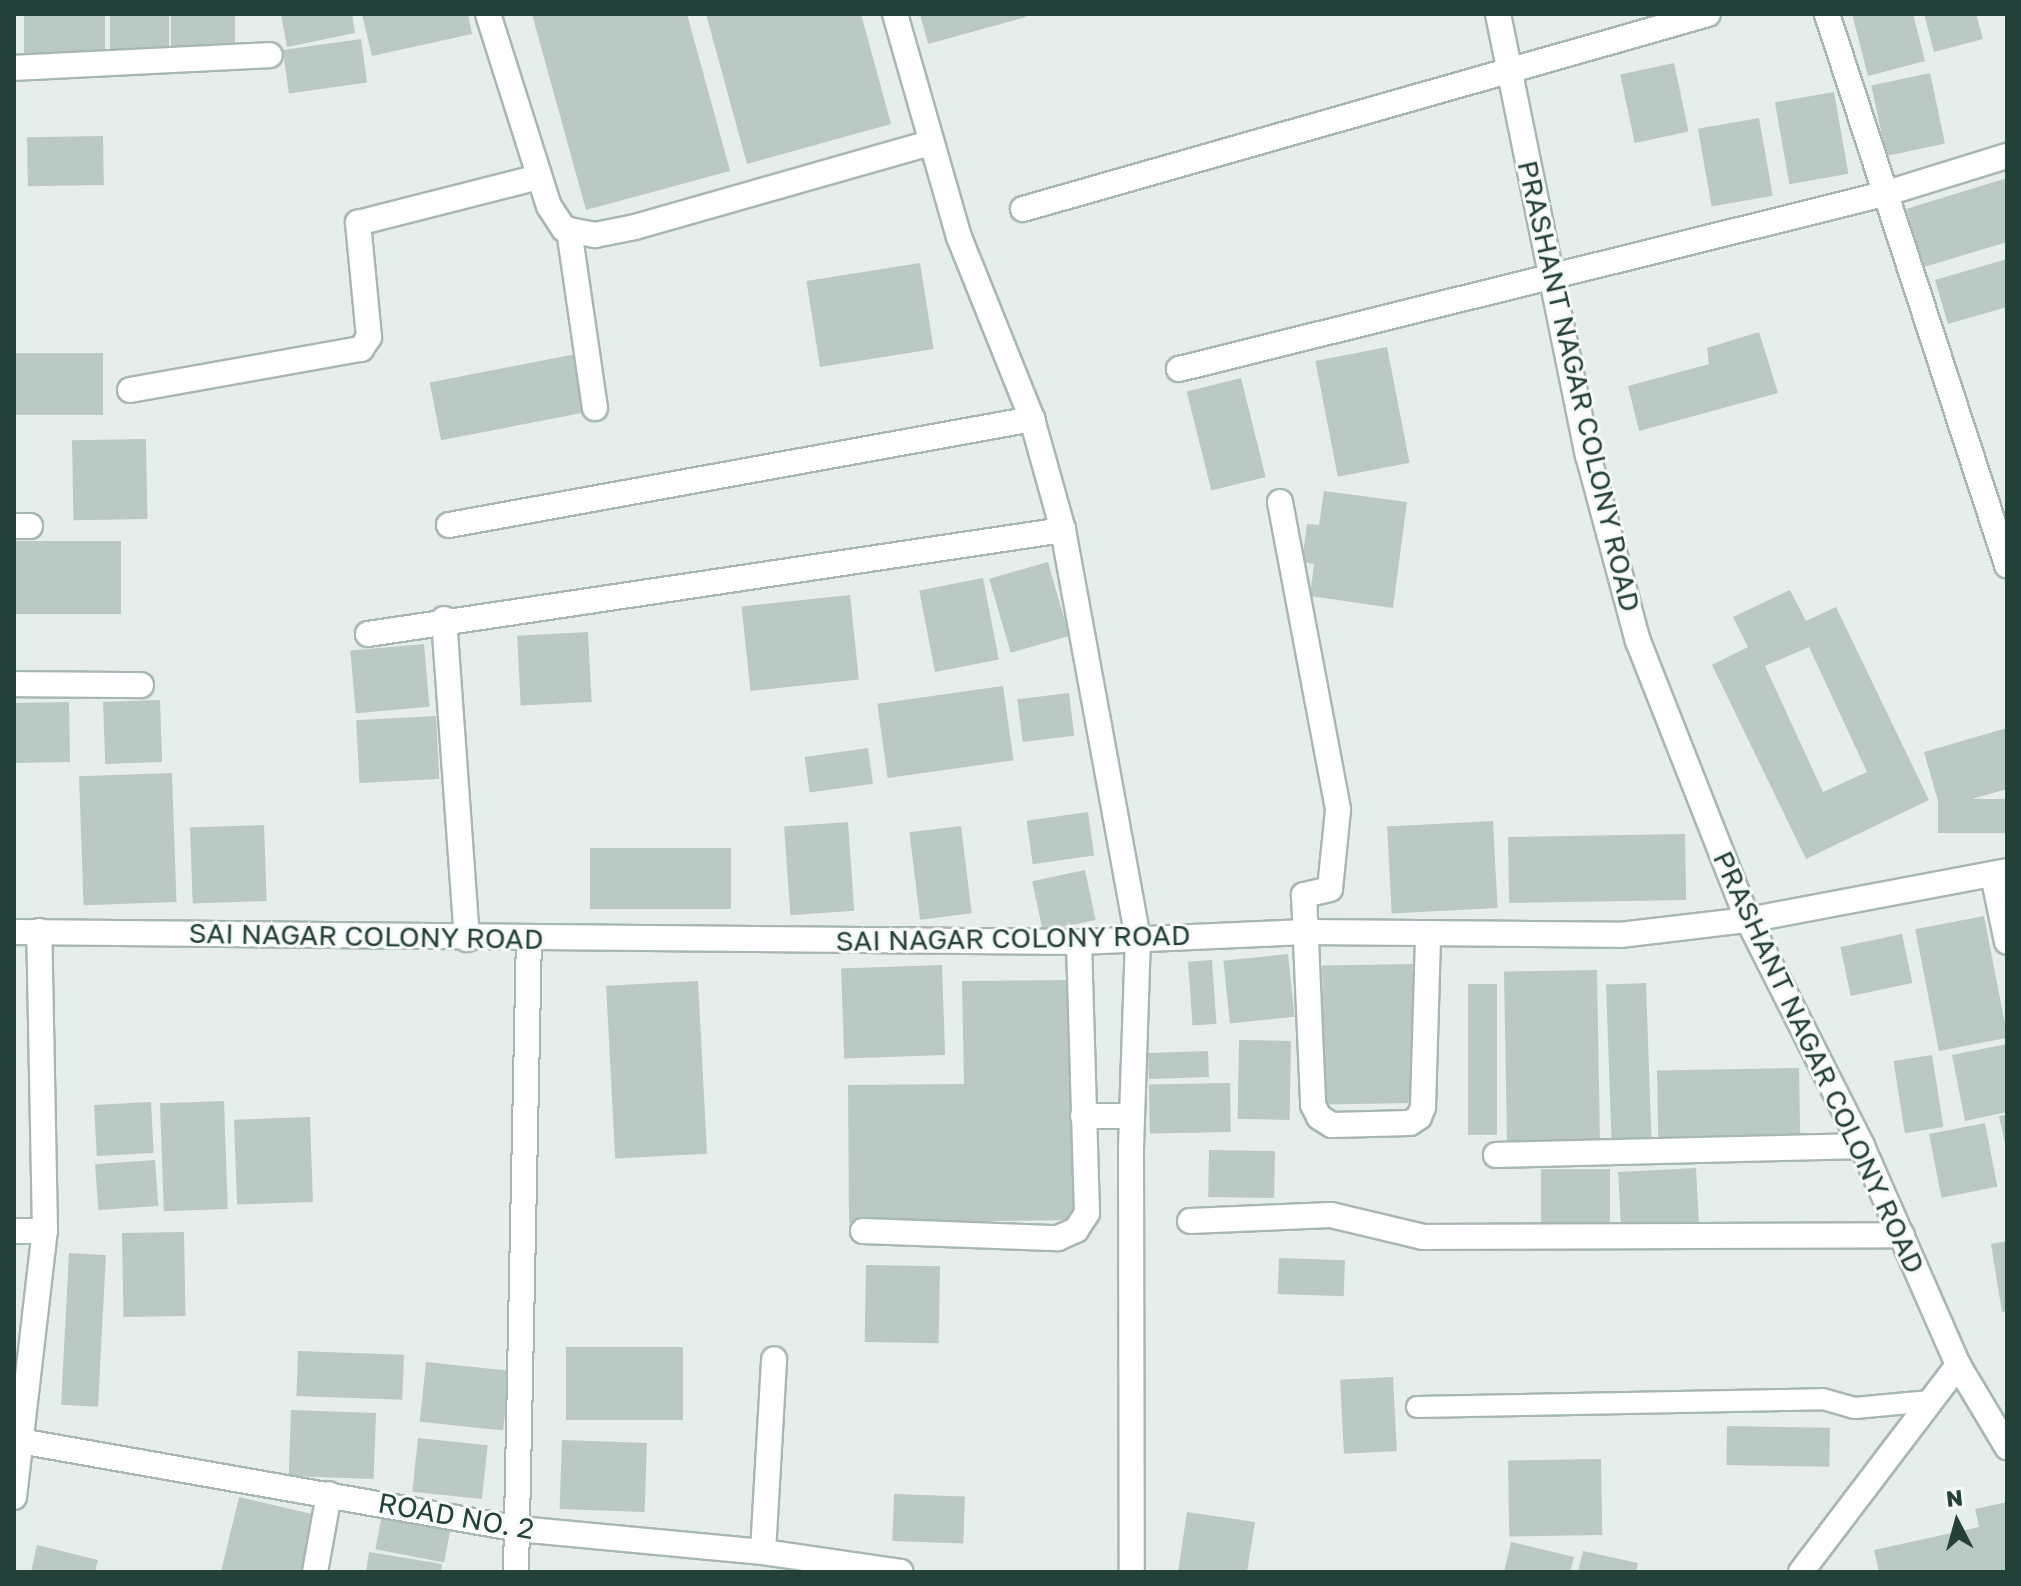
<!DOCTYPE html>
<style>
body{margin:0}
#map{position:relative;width:2021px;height:1586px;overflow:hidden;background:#e5eeea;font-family:"Golos Text",sans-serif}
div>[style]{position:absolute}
.building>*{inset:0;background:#bac9c3;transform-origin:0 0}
.roads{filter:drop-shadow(2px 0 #a7b7b1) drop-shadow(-2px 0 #a7b7b1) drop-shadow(0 2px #a7b7b1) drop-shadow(0 -2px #a7b7b1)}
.lane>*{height:20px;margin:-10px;padding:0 10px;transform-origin:10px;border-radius:10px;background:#fff}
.street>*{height:24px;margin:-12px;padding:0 12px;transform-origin:12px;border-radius:12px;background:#fff}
span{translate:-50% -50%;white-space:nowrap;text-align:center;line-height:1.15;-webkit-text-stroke:6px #f6faf8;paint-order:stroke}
.street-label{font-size:28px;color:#234139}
.frame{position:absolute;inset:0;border:16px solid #234139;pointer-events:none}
.north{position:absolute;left:1917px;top:1482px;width:80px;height:80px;-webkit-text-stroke:6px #f6faf8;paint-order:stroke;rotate:354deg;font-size:22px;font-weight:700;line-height:32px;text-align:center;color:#234139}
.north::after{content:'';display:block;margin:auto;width:28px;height:36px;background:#234139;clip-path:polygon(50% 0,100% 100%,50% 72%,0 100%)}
</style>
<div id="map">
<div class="building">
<i style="left:24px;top:14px;width:81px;height:40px"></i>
<i style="left:110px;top:14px;width:59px;height:36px"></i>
<i style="left:171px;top:14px;width:64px;height:35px"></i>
<i style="clip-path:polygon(281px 14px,352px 14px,355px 33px,287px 47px)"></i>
<i style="clip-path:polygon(362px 14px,468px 14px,472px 34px,372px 56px)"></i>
<i style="clip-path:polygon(532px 14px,687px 14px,730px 171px,586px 210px)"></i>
<i style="clip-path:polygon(706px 14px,861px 14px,891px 124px,747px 164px)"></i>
<i style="clip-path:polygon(920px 14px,1026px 14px,1026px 17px,928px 44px)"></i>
<i style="clip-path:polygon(1852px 14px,1913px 14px,1925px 61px,1868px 76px)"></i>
<i style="clip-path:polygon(1924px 14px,1976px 14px,1983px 39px,1934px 52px)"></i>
<i style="left:361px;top:39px;width:44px;height:79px;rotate:82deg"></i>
<i style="left:1674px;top:63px;width:70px;height:55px;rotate:78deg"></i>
<i style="left:1930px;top:73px;width:72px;height:60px;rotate:78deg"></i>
<i style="left:1834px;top:92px;width:83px;height:60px;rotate:80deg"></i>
<i style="left:1759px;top:118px;width:79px;height:62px;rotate:80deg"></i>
<i style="left:103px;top:136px;width:49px;height:76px;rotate:89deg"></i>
<i style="clip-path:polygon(2007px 178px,2007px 242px,1924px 267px,1906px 209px)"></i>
<i style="clip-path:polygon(2007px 259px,2007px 307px,1948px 324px,1935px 280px)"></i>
<i style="left:920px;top:263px;width:87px;height:115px;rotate:81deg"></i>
<i style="clip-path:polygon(1759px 332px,1778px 393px,1639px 431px,1628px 386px,1709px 364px,1707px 348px)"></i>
<i style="left:1387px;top:347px;width:118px;height:73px;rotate:79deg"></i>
<i style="left:103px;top:353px;width:62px;height:89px;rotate:90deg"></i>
<i style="left:576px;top:354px;width:59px;height:149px;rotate:79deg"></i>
<i style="left:1241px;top:378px;width:102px;height:56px;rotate:76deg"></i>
<i style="left:146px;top:439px;width:80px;height:74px;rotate:89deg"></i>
<i style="clip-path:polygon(1324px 491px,1407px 502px,1393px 608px,1310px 596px,1314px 564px,1302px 562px,1307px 524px,1319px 525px)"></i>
<i style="left:14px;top:541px;width:107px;height:73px"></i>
<i style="left:1048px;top:562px;width:77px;height:61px;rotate:74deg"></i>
<i style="left:983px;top:578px;width:83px;height:65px;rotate:79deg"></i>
<i style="clip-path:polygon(evenodd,1790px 590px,1806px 621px,1836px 607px,1929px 800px,1806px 859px,1712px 665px,1748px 647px,1733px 617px,1790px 590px,1809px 647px,1867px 772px,1823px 792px,1765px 666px,1809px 647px)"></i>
<i style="left:850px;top:595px;width:85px;height:109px;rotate:84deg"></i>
<i style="left:588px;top:632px;width:70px;height:71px;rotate:87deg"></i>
<i style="left:424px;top:644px;width:63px;height:74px;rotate:85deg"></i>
<i style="left:1003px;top:686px;width:75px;height:127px;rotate:82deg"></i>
<i style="left:1069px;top:693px;width:43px;height:52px;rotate:83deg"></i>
<i style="left:160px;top:700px;width:62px;height:57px;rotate:88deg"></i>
<i style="left:69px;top:702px;width:60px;height:55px;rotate:89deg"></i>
<i style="left:436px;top:716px;width:63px;height:80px;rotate:87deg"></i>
<i style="clip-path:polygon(2007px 728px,2007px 789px,1940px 808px,1924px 752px)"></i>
<i style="left:868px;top:748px;width:36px;height:64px;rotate:82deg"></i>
<i style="left:172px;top:773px;width:129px;height:93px;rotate:88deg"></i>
<i style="left:2007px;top:799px;width:34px;height:69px;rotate:90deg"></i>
<i style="left:1088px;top:812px;width:44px;height:62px;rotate:82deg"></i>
<i style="left:1493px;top:821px;width:87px;height:106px;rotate:87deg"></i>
<i style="left:848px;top:822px;width:89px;height:64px;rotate:86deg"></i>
<i style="left:264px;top:825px;width:76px;height:74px;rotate:88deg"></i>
<i style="left:961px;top:826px;width:88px;height:52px;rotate:83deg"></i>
<i style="left:1685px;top:834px;width:66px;height:177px;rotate:89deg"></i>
<i style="left:731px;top:848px;width:61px;height:141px;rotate:90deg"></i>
<i style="left:1085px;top:870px;width:51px;height:54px;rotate:78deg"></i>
<i style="left:1984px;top:916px;width:124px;height:70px;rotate:79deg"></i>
<i style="left:1902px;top:934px;width:50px;height:63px;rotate:78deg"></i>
<i style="left:1288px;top:954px;width:63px;height:65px;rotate:84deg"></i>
<i style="left:1212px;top:960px;width:64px;height:24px;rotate:86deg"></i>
<i style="left:1413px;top:964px;width:139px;height:91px;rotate:89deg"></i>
<i style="left:942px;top:965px;width:90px;height:101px;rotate:88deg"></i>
<i style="left:1597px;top:970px;width:177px;height:93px;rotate:89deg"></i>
<i style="clip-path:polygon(1074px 980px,1077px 1220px,849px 1223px,848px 1085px,964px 1084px,962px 981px)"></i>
<i style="left:698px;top:981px;width:173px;height:92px;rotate:87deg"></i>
<i style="left:1646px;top:983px;width:163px;height:40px;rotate:88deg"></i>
<i style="left:1468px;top:984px;width:29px;height:151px"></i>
<i style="left:1239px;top:1040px;width:52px;height:79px;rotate:1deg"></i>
<i style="clip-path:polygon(2007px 1044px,2007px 1112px,1965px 1121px,1952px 1055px)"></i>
<i style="left:1208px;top:1051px;width:26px;height:60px;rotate:88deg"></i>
<i style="left:1932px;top:1055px;width:73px;height:39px;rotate:81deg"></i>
<i style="left:1799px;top:1068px;width:79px;height:142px;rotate:89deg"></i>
<i style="left:1230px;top:1083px;width:49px;height:81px;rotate:89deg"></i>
<i style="left:224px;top:1101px;width:108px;height:64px;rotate:88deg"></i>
<i style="left:151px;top:1102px;width:51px;height:57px;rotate:87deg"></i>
<i style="clip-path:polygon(2007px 1115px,2007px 1148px,2006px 1148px,1999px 1116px)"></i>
<i style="left:310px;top:1117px;width:85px;height:76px;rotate:88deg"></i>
<i style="left:1985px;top:1123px;width:65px;height:57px;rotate:79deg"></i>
<i style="left:1209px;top:1150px;width:66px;height:47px;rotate:1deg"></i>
<i style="left:155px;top:1160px;width:46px;height:60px;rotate:86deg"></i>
<i style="left:1696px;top:1168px;width:62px;height:78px;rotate:87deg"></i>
<i style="left:1610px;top:1169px;width:61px;height:69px;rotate:90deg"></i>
<i style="left:184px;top:1232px;width:84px;height:62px;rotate:89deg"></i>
<i style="clip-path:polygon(2007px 1241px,2007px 1311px,2002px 1312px,1991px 1244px)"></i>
<i style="left:69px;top:1253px;width:37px;height:152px;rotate:3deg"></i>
<i style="left:1279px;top:1258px;width:66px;height:36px;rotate:2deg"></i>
<i style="left:866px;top:1265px;width:74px;height:77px;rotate:1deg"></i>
<i style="left:566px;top:1347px;width:117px;height:73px"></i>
<i style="left:298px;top:1351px;width:106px;height:45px;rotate:2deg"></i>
<i style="left:426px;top:1362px;width:84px;height:60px;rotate:6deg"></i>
<i style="left:1393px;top:1377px;width:74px;height:53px;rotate:87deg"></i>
<i style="left:291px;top:1410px;width:85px;height:66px;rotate:2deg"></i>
<i style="left:1727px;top:1426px;width:103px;height:39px;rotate:1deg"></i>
<i style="left:418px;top:1438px;width:70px;height:54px;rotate:6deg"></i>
<i style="left:562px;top:1440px;width:85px;height:69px;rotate:2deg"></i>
<i style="left:1601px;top:1459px;width:76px;height:93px;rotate:89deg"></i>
<i style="left:894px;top:1494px;width:71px;height:47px;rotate:2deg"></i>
<i style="clip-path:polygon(239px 1497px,316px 1515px,303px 1572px,221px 1572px)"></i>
<i style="clip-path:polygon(2007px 1502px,2007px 1572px,1879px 1572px,1874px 1550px,1979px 1527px,1975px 1509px)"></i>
<i style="left:383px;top:1510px;width:70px;height:40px;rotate:11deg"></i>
<i style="clip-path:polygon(1187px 1512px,1255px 1522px,1247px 1572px,1178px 1572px)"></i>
<i style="clip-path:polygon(1511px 1542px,1574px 1557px,1570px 1572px,1504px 1572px)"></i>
<i style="clip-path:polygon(37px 1545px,98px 1560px,95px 1572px,31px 1572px)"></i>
<i style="clip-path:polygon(1583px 1551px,1638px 1563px,1636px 1572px,1578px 1572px)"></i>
<i style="clip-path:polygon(369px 1552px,442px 1564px,441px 1572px,366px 1572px)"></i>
</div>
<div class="roads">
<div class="lane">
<i style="left:1417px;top:1407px;width:406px;rotate:-1.1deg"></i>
<i style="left:1823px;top:1399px;width:33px;rotate:16deg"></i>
<i style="left:1855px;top:1408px;width:75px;rotate:-5.3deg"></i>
</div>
<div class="street">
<i style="left:488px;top:14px;width:201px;rotate:72.4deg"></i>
<i style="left:549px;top:206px;width:27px;rotate:57deg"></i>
<i style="left:564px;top:229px;width:32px;rotate:11deg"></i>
<i style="left:595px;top:235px;width:41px;rotate:-11.3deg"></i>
<i style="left:635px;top:227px;width:306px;rotate:-15.9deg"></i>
<i style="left:895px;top:14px;width:232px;rotate:74deg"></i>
<i style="left:959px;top:237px;width:196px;rotate:68.1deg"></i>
<i style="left:1032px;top:419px;width:115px;rotate:74.4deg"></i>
<i style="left:1063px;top:530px;width:414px;rotate:79.6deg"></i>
<i style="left:1138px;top:937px;width:212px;rotate:91.9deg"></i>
<i style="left:1131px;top:1149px;width:423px;rotate:89.9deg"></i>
<i style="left:1498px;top:14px;width:450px;rotate:78.5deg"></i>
<i style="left:1588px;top:455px;width:193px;rotate:75deg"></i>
<i style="left:1638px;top:641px;width:300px;rotate:68.5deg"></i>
<i style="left:1748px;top:920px;width:253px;rotate:63.2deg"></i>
<i style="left:1862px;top:1146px;width:239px;rotate:66.3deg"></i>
<i style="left:1958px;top:1365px;width:96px;rotate:59.1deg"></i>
<i style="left:1827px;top:14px;width:580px;rotate:71.91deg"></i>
<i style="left:14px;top:68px;width:256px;rotate:-2.9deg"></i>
<i style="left:1023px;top:209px;width:712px;rotate:-15.89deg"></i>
<i style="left:569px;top:230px;width:180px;rotate:81.7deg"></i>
<i style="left:1179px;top:369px;width:726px;rotate:-13.94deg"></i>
<i style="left:1884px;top:194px;width:129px;rotate:-17.2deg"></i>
<i style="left:130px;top:390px;width:235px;rotate:-10.1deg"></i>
<i style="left:361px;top:349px;width:14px;rotate:-56deg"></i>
<i style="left:369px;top:337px;width:115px;rotate:-95.5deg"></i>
<i style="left:358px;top:223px;width:187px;rotate:-14.3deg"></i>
<i style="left:1280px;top:502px;width:313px;rotate:79.3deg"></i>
<i style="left:1338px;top:810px;width:79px;rotate:95.8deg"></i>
<i style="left:1330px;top:889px;width:27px;rotate:167deg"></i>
<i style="left:1304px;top:895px;width:210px;rotate:87.5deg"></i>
<i style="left:1313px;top:1105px;width:13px;rotate:63deg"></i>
<i style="left:1319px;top:1117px;width:15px;rotate:32deg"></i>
<i style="left:1332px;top:1125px;width:78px;rotate:-1.5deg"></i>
<i style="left:1410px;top:1123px;width:11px;rotate:-34deg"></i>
<i style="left:1419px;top:1117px;width:11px;rotate:-68deg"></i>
<i style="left:1423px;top:1107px;width:170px;rotate:-88.3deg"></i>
<i style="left:449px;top:525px;width:593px;rotate:-10.3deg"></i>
<i style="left:14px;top:526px;width:16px"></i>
<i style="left:444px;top:619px;width:321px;rotate:85.9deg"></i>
<i style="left:368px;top:634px;width:703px;rotate:-8.51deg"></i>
<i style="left:14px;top:684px;width:127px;rotate:0.5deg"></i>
<i style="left:1993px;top:875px;width:68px;rotate:78.2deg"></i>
<i style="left:14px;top:932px;width:1065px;rotate:0.54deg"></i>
<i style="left:1079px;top:942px;width:227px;rotate:-2.5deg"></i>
<i style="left:1306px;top:932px;width:314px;rotate:0.5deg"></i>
<i style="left:1620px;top:935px;width:129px;rotate:-6.7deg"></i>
<i style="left:1748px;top:920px;width:264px;rotate:-10.7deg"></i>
<i style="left:1083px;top:1116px;width:49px"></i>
<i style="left:1496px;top:1155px;width:366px;rotate:-1.4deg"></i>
<i style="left:1190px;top:1221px;width:141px;rotate:-2.4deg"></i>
<i style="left:1331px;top:1215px;width:95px;rotate:13.4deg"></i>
<i style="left:1423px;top:1237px;width:479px;rotate:-0.2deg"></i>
<i style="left:14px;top:1231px;width:31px"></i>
<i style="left:863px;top:1231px;width:195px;rotate:2.1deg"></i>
<i style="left:1058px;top:1238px;width:20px;rotate:-24deg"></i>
<i style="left:1076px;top:1230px;width:20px;rotate:-57deg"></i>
<i style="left:1087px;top:1213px;width:271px;rotate:-91.7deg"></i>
<i style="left:14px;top:1440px;width:513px;rotate:10deg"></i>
<i style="left:519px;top:1529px;width:245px;rotate:5.4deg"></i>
<i style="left:763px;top:1552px;width:139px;rotate:8.2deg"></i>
<i style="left:14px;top:1497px;width:268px;rotate:-83.4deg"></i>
<i style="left:45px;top:1231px;width:300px;rotate:-91.1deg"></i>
<i style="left:763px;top:1552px;width:193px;rotate:-86.7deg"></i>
<i style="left:315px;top:1572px;width:79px;rotate:-79.8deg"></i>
<i style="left:516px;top:1572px;width:634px;rotate:-88.83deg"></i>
<i style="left:1801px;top:1572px;width:260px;rotate:-52.8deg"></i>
</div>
</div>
<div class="street-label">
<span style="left:1579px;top:386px;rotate:77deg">PRASHANT NAGAR COLONY ROAD</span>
<span style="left:366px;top:936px;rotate:1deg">SAI NAGAR COLONY ROAD</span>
<span style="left:1013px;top:938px;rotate:-1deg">SAI NAGAR COLONY ROAD</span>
<span style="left:1819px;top:1062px;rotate:65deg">PRASHANT NAGAR COLONY ROAD</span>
<span style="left:456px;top:1516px;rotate:10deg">ROAD NO. 2</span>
</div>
<div class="frame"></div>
<div class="north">N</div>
</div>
